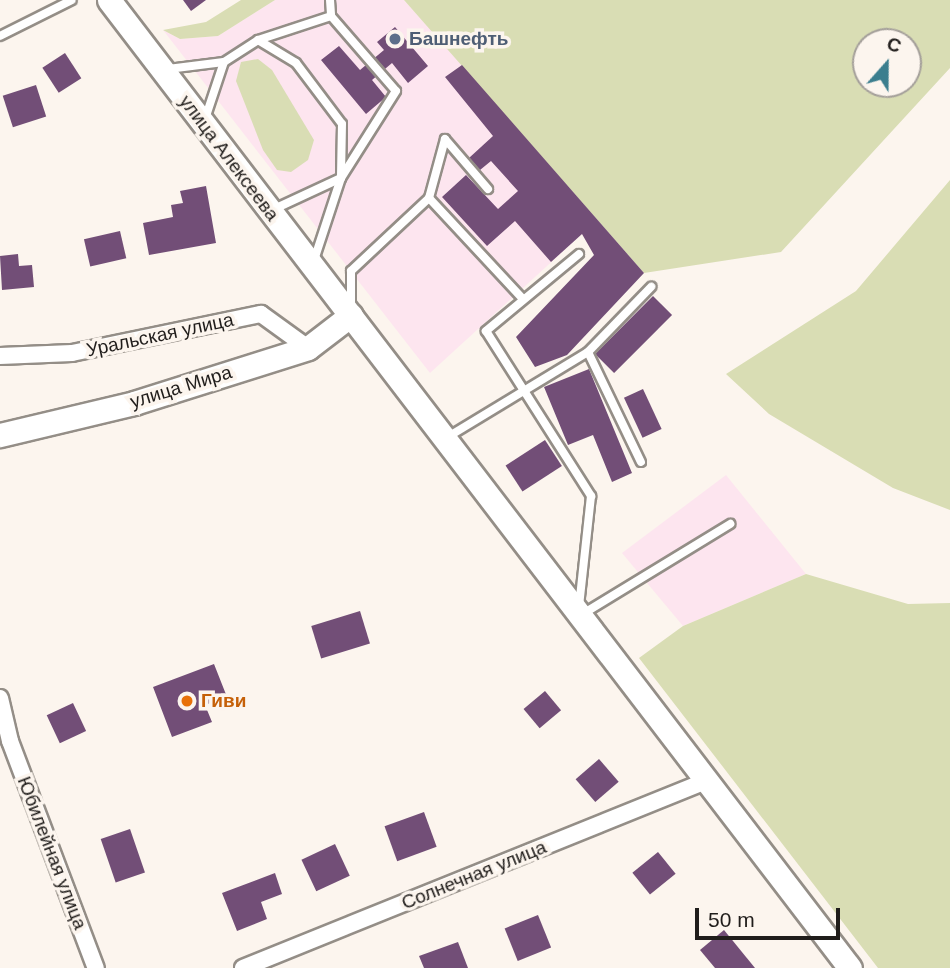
<!DOCTYPE html>
<meta charset="utf-8">
<style>
body{margin:0}
#map{position:relative;width:950px;height:968px;overflow:hidden;background:#fcf5ee;font-family:Helvetica,sans-serif}
div>[style]{position:absolute}
[style*='--x']{left:calc(var(--x)*1px);top:calc(var(--y)*1px);width:calc(var(--w)*1px);rotate:calc(var(--a)*1deg)}
.commercial>*{inset:0;background:#fde5ef}
.green>*{inset:0;background:#d9ddb4}
.building>*{inset:0;background:#724e77;transform-origin:0 0}
.roads{filter:drop-shadow(2px 0 #948e87) drop-shadow(-2px 0 #948e87) drop-shadow(0 2px #948e87) drop-shadow(0 -2px #948e87)}
.lane>*{height:8px;margin:-4px;padding:0 4px;transform-origin:4px;border-radius:4px;background:#fff}
.street>*{height:16px;margin:-8px;padding:0 8px;transform-origin:8px;border-radius:8px;background:#fff}
.secondary>*{height:23px;margin:-11.5px;padding:0 11.5px;transform-origin:11.5px;border-radius:11.5px;background:#fff}
.dots>*{width:19px;height:19px;translate:-50% -50%;box-sizing:border-box;border:4px solid #fcf5ee;border-radius:50%}
span{translate:-50% -50%;white-space:nowrap;text-align:center;line-height:1.15;-webkit-text-stroke:7px #fcf5ee;paint-order:stroke}
.service-label{font-size:19px;color:#4e5e75;font-weight:700}
.left{translate:0 -50%;text-align:left}
.street-label{font-size:19px;color:#201d1b}
.food-label{font-size:19px;color:#c56008;font-weight:700}
.north{position:absolute;left:852px;top:28px;width:70px;height:70px;box-sizing:border-box;background:#fcf5ee;border:2px solid #a49f9a;border-radius:50%;rotate:21deg;font-size:19px;font-weight:700;line-height:28px;text-align:center;color:#201d1b}
.north::after{content:'';display:block;margin:auto;width:24px;height:32px;background:#3b7e8e;clip-path:polygon(50% 0,100% 100%,50% 72%,0 100%)}
.scale{position:absolute;left:695px;top:908px;width:145px;height:32px;box-sizing:border-box;border:4px solid #201d1b;border-top:0;padding-left:9px;font-size:21px;line-height:24px;white-space:nowrap;color:#201d1b;-webkit-text-stroke:5px #fcf5ee;paint-order:stroke}
</style>
<div id="map">
<div class="commercial">
<i style="clip-path:polygon(275px 0,404px 0,462px 65px,445px 77px,582px 234px,430px 373px,163px 30px,180px 39px,218px 36px)"></i>
<i style="clip-path:polygon(726px 475px,806px 574px,683px 626px,622px 553px)"></i>
</div>
<div class="green">
<i style="clip-path:polygon(241px 0,275px 0,218px 36px,180px 39px,163px 30px,206px 22px)"></i>
<i style="clip-path:polygon(evenodd,404px 0,950px 0,950px 68px,781px 252px,644px 273px,404px 0,866px 42px,908px 42px,908px 84px,866px 84px,866px 42px)"></i>
<i style="clip-path:polygon(258px 59px,272px 70px,314px 140px,308px 160px,291px 172px,277px 170px,263px 150px,236px 81px,241px 62px)"></i>
<i style="clip-path:polygon(950px 180px,950px 510px,893px 488px,769px 414px,726px 374px,856px 291px)"></i>
<i style="clip-path:polygon(806px 574px,908px 604px,950px 603px,950px 968px,878px 968px,639px 658px,683px 626px)"></i>
</div>
<div class="building">
<i style="clip-path:polygon(183px 0,206px 0,191px 11px)"></i>
<i style="clip-path:polygon(395px 27px,428px 66px,408px 83px,392px 63px,372px 80px,386px 97px,366px 114px,321px 60px,339px 46px,360px 70px,384px 50px,377px 42px)"></i>
<i style="left:65px;top:53px;width:30px;height:27px;rotate:57deg"></i>
<i style="clip-path:polygon(462px 65px,644px 273px,567px 355px,535px 367px,516px 337px,594px 255px,582px 234px,551px 262px,515px 221px,487px 246px,442px 197px,466px 175px,498px 209px,518px 191px,491px 161px,480px 170px,469px 158px,493px 136px,445px 77px)"></i>
<i style="left:36px;top:85px;width:33px;height:35px;rotate:72deg"></i>
<i style="clip-path:polygon(206px 186px,216px 243px,149px 255px,143px 223px,173px 217px,171px 205px,183px 203px,180px 191px)"></i>
<i style="left:120px;top:231px;width:28px;height:37px;rotate:77deg"></i>
<i style="clip-path:polygon(18px 254px,19px 266px,32px 265px,34px 287px,2px 290px,0 256px)"></i>
<i style="left:653px;top:296px;width:27px;height:82px;rotate:45deg"></i>
<i style="clip-path:polygon(589px 369px,632px 473px,612px 482px,593px 435px,568px 445px,544px 387px)"></i>
<i style="left:643px;top:389px;width:44px;height:21px;rotate:65deg"></i>
<i style="left:545px;top:440px;width:31px;height:47px;rotate:57deg"></i>
<i style="left:360px;top:611px;width:34px;height:51px;rotate:73deg"></i>
<i style="clip-path:polygon(214px 664px,227px 697px,205px 705px,212px 722px,172px 737px,153px 687px)"></i>
<i style="left:545px;top:691px;width:25px;height:28px;rotate:50deg"></i>
<i style="left:73px;top:703px;width:31px;height:29px;rotate:65deg"></i>
<i style="left:599px;top:759px;width:30px;height:31px;rotate:49deg"></i>
<i style="left:424px;top:812px;width:37px;height:42px;rotate:70deg"></i>
<i style="left:130px;top:829px;width:46px;height:31px;rotate:71deg"></i>
<i style="left:335px;top:844px;width:35px;height:37px;rotate:65deg"></i>
<i style="left:658px;top:852px;width:28px;height:33px;rotate:51deg"></i>
<i style="clip-path:polygon(275px 873px,282px 894px,261px 902px,267px 919px,237px 931px,222px 893px)"></i>
<i style="left:538px;top:915px;width:35px;height:36px;rotate:68deg"></i>
<i style="clip-path:polygon(724px 930px,755px 968px,715px 968px,700px 950px)"></i>
<i style="clip-path:polygon(458px 942px,468px 968px,424px 968px,419px 956px)"></i>
</div>
<div class="roads">
<div class="lane">
<i style="--x:330;--y:0;--w:16;--a:86"></i>
<i style="--x:0;--y:36;--w:80;--a:-26.6"></i>
<i style="--x:258;--y:40;--w:44;--a:31.2"></i>
<i style="--x:296;--y:63;--w:76;--a:53"></i>
<i style="--x:342;--y:124;--w:54;--a:91.1"></i>
<i style="--x:341;--y:178;--w:76;--a:155.1"></i>
<i style="--x:168;--y:69;--w:56;--a:-7.1"></i>
<i style="--x:224;--y:62;--w:40;--a:-32.9"></i>
<i style="--x:258;--y:40;--w:77;--a:-18.2"></i>
<i style="--x:331;--y:16;--w:99;--a:49.1"></i>
<i style="--x:396;--y:91;--w:103;--a:122.3"></i>
<i style="--x:341;--y:178;--w:86;--a:108.2"></i>
<i style="--x:205;--y:119;--w:60;--a:-71.6"></i>
<i style="--x:429;--y:198;--w:138;--a:47.1"></i>
<i style="--x:579;--y:254;--w:121;--a:140.4"></i>
<i style="--x:486;--y:331;--w:196;--a:57.5"></i>
<i style="--x:591;--y:496;--w:112;--a:96.2"></i>
<i style="--x:351;--y:307;--w:36;--a:-90"></i>
<i style="--x:351;--y:271;--w:107;--a:-43.1"></i>
<i style="--x:429;--y:198;--w:61;--a:-74.8"></i>
<i style="--x:445;--y:139;--w:66;--a:49.3"></i>
<i style="--x:588;--y:352;--w:122;--a:64.3"></i>
<i style="--x:446;--y:438;--w:166;--a:-31.2"></i>
<i style="--x:588;--y:352;--w:91;--a:-45.9"></i>
<i style="--x:581;--y:615;--w:175;--a:-31.4"></i>
</div>
<div class="street">
<i style="--x:0;--y:356;--w:72;--a:-2.4"></i>
<i style="--x:72;--y:353;--w:193;--a:-11.7"></i>
<i style="--x:261;--y:314;--w:58;--a:35.9"></i>
<i style="--x:0;--y:698;--w:44;--a:76.9"></i>
<i style="--x:10;--y:741;--w:243;--a:69.3"></i>
<i style="--x:243;--y:968;--w:499;--a:-22"></i>
</div>
<div class="secondary">
<i style="--x:109;--y:0;--w:1219;--a:52.57"></i>
<i style="--x:0;--y:435;--w:138;--a:-13.4"></i>
<i style="--x:134;--y:403;--w:182;--a:-17.5"></i>
<i style="--x:308;--y:348;--w:54;--a:-37.5"></i>
</div>
</div>
<div class="dots">
<i style="left:395px;top:39px;background:#5c6f8a"></i>
<i style="left:187px;top:701px;background:#e8710a"></i>
</div>
<div class="service-label">
<span class="left" style="left:409px;top:39px">Башнефть</span>
</div>
<div class="street-label">
<span style="left:229px;top:158px;rotate:53deg">улица Алексеева</span>
<span style="left:160px;top:335px;rotate:-12deg">Уральская улица</span>
<span style="left:181px;top:387px;rotate:-17deg">улица Мира</span>
<span style="left:52px;top:853px;rotate:69deg">Юбилейная улица</span>
<span style="left:474px;top:875px;rotate:-22deg">Солнечная улица</span>
</div>
<div class="food-label">
<span class="left" style="left:201px;top:701px">Гиви</span>
</div>
<div class="north">С</div>
<div class="scale">50 m</div>
</div>
